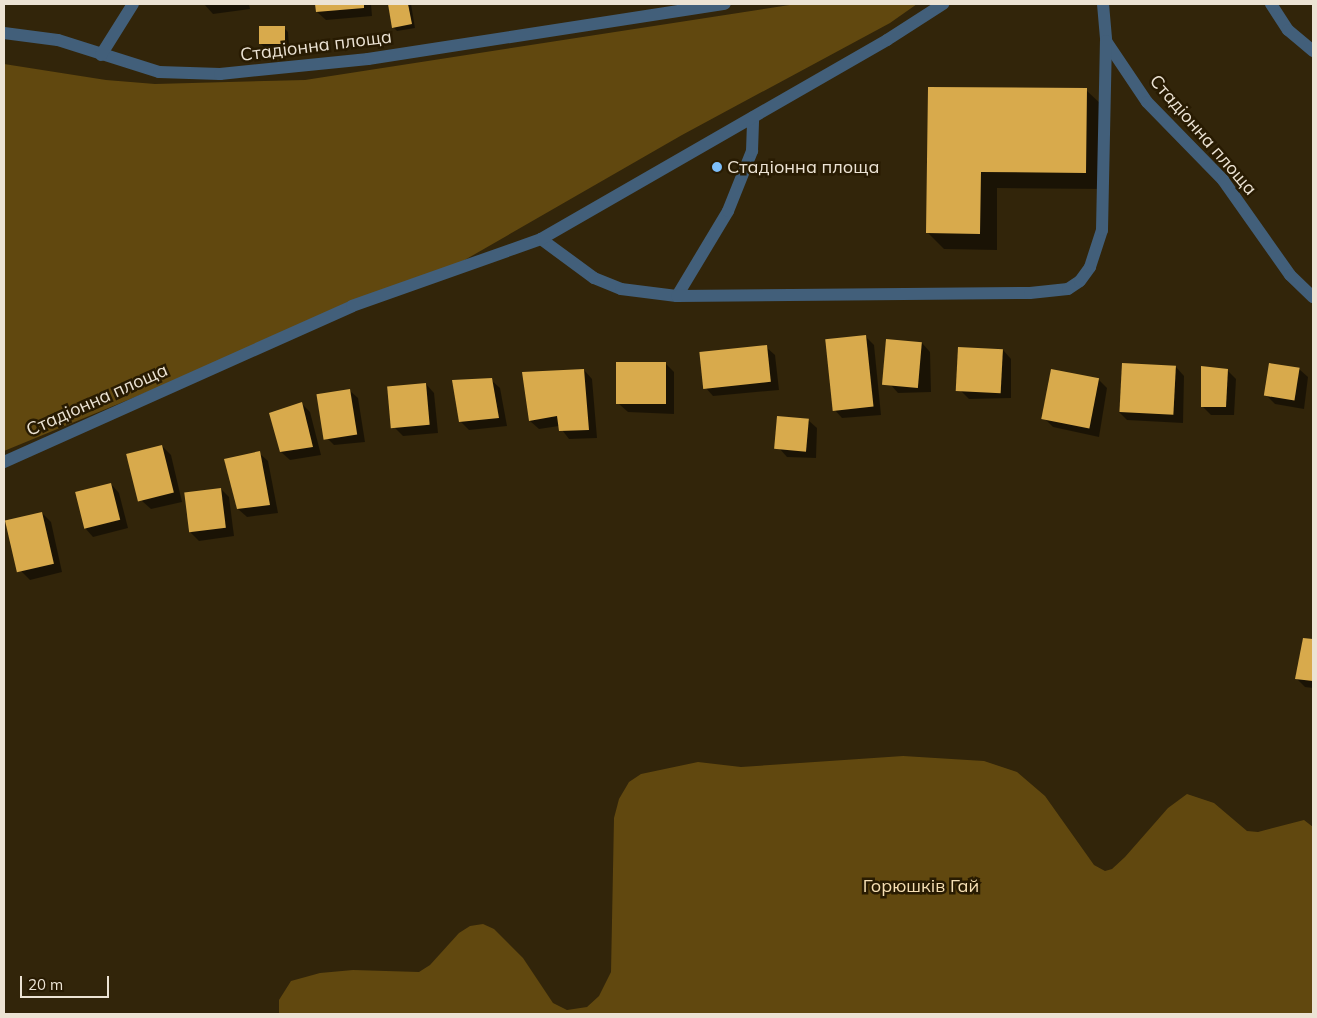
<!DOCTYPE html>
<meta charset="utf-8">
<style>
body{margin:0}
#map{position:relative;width:1317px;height:1018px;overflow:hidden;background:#32250a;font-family:Mulish,sans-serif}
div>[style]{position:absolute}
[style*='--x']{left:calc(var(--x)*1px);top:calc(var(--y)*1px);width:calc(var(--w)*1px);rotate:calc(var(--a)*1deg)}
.green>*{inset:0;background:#61480f}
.shadow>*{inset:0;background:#0007}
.building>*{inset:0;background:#d8aa4c;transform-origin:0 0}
.lane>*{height:12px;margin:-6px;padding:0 6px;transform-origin:6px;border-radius:6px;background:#425f7a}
.street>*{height:12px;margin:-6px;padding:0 6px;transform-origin:6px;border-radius:6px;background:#425f7a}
.dots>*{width:14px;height:14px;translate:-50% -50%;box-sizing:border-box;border:2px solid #281b02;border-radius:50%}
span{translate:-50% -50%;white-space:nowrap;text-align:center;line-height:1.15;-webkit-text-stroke:5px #281b02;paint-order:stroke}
.street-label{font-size:18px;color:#ece3d4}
.poi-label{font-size:18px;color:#ece3d4}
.left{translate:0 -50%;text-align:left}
.park-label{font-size:18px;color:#f6dfb4}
.frame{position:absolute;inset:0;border:5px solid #ece3d4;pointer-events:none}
.scale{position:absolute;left:20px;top:976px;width:89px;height:22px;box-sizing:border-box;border:2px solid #ece3d4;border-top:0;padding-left:6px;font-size:15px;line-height:18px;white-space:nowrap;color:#ece3d4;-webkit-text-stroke:4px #281b02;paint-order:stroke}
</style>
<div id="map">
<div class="green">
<i style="clip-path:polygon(796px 4px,917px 4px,890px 23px,682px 135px,456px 265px,4px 451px,4px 64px,106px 80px,155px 84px,305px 80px)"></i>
<i style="clip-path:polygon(903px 756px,984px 761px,1017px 772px,1045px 796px,1094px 865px,1105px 871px,1112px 869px,1125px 857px,1168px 808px,1187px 794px,1214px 803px,1247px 831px,1258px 832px,1304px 820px,1313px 827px,1313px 1014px,279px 1014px,279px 1000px,291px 981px,320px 973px,353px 970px,419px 972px,430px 965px,459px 933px,470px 926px,483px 924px,494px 929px,523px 958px,553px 1003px,567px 1010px,587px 1007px,599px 996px,611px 972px,614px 818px,619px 799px,629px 782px,641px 774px,698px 762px,741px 767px)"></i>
</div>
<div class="shadow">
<i style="clip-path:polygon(204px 4px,249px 4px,250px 9px,213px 14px)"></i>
<i style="clip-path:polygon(317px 4px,371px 4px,372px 16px,326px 20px,317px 12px)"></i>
<i style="clip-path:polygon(389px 4px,411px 4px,415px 28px,397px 31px,393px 27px)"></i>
<i style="clip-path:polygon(284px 28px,288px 32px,289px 47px,265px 48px,261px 44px)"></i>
<i style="clip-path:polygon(929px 88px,1086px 90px,1103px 106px,1102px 189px,997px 188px,997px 250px,944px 249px,928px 233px)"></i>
<i style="clip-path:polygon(866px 337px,874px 345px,881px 415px,842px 418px,834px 409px)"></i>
<i style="clip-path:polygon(922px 343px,930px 352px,931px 392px,898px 393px,890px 384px)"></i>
<i style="clip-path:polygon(766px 347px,775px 355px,779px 390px,713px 396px,705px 387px)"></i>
<i style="clip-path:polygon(1003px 350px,1011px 359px,1011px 398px,969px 399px,960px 390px)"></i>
<i style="clip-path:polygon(665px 363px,674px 372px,674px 414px,628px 412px,619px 404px)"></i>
<i style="clip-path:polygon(1176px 367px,1184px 376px,1183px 423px,1127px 420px,1119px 412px)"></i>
<i style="clip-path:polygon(1299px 369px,1308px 377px,1304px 409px,1275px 404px,1267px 396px)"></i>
<i style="clip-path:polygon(584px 370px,592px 379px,597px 438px,569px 439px,559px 426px,539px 429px,530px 421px)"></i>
<i style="clip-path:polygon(1227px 370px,1236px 379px,1234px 415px,1211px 415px,1202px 406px)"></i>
<i style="clip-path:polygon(1098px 379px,1107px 388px,1099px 437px,1053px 427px,1044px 418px)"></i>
<i style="clip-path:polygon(491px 380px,500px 388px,507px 426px,469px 430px,460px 421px)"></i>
<i style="clip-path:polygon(426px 384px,434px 393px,438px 433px,403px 436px,395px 428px)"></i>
<i style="clip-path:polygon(349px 390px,358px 398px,365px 442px,334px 445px,326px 437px)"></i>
<i style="clip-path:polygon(302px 404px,310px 412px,321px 455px,290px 460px,281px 452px)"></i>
<i style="clip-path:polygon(808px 420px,817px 428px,816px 458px,787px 457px,779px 448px)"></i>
<i style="clip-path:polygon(162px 446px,171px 455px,182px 502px,151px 509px,142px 501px)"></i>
<i style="clip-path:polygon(259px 453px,268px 461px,278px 513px,247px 517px,238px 509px)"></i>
<i style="clip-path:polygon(111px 484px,119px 493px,128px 528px,93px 537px,85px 528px)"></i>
<i style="clip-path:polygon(221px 489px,229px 497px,234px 536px,199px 541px,191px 533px)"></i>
<i style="clip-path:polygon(42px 513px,51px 522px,62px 572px,30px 580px,21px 571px)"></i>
<i style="clip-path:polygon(1304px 639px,1313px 641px,1313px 688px,1305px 687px,1296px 678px)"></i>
</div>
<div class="building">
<i style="clip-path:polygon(315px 4px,364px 4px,364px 8px,316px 12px)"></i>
<i style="clip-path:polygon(388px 4px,408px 4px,412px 24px,392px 28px)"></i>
<i style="left:285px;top:26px;width:18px;height:26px;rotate:90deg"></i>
<i style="clip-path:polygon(928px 87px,1087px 88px,1086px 173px,981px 172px,980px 234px,926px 233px)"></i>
<i style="left:866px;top:335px;width:72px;height:41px;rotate:84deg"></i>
<i style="left:886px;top:339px;width:36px;height:46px;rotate:5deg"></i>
<i style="left:767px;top:345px;width:37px;height:68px;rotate:84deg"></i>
<i style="left:958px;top:347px;width:45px;height:44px;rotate:3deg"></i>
<i style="left:616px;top:362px;width:50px;height:42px"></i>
<i style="left:1122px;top:363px;width:54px;height:49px;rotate:3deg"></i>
<i style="left:1269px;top:363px;width:31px;height:33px;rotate:9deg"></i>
<i style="clip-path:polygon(1201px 366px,1228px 369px,1226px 407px,1201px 407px)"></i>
<i style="clip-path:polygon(584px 369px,589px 430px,559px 431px,557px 416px,529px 421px,522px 372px)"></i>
<i style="left:1051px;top:369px;width:49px;height:51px;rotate:11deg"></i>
<i style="clip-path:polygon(492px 378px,499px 418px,459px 422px,452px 380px)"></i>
<i style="left:426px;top:383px;width:42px;height:39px;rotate:85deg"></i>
<i style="left:350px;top:389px;width:46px;height:34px;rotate:81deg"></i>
<i style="clip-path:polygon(302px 402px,313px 447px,280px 452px,269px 413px)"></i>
<i style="left:777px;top:416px;width:32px;height:33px;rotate:5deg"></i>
<i style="left:162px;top:445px;width:49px;height:37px;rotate:76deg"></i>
<i style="clip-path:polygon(260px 451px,270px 505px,237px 509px,224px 459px)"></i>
<i style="left:111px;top:483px;width:38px;height:37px;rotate:76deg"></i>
<i style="left:221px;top:488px;width:40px;height:37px;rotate:83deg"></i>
<i style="left:42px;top:512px;width:53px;height:38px;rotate:77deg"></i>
<i style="clip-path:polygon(1303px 638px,1313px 639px,1313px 681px,1295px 679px)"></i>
</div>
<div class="lane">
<i style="--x:677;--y:296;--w:99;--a:-59"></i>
<i style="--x:728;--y:211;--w:65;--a:-68.2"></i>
<i style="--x:752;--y:151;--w:34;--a:-88"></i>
</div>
<div class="street">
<i style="--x:1103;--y:4;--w:37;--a:85"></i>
<i style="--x:1106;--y:41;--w:73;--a:56.1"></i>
<i style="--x:1147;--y:102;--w:109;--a:45.7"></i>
<i style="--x:1223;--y:180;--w:116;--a:54.8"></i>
<i style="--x:1290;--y:275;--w:32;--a:44"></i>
<i style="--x:1271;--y:4;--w:31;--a:57"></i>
<i style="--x:1288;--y:30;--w:33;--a:40"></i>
<i style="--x:4;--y:33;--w:54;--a:7.4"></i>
<i style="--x:58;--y:40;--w:106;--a:17.6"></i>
<i style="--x:159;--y:72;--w:61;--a:1.9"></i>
<i style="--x:220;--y:74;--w:149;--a:-5.8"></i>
<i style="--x:368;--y:59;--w:361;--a:-8.8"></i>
<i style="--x:101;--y:55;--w:60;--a:-57.9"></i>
<i style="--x:541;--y:239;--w:66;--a:36.3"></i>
<i style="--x:594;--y:278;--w:29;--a:22"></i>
<i style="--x:621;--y:289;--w:56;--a:7.1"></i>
<i style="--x:677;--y:296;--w:353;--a:-0.5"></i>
<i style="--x:1030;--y:293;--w:38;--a:-6"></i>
<i style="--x:1068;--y:289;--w:14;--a:-34"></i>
<i style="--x:1080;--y:281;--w:17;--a:-54"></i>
<i style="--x:1090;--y:267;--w:39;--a:-72"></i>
<i style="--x:1102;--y:230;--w:189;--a:-88.8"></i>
<i style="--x:4;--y:462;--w:381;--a:-24.1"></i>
<i style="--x:352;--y:306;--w:201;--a:-19.5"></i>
<i style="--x:541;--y:239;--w:399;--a:-29.9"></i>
<i style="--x:887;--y:40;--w:67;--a:-32.7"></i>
</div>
<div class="dots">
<i style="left:717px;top:167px;background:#7dbef9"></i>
</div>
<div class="street-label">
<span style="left:316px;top:46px;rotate:-7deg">Стадіонна площа</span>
<span style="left:1203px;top:135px;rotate:49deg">Стадіонна площа</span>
<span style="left:97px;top:400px;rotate:-24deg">Стадіонна площа</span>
</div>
<div class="poi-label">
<span class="left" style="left:727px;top:167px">Стадіонна площа</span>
</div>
<div class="park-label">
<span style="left:921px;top:886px">Горюшків Гай</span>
</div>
<div class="frame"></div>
<div class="scale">20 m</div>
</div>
